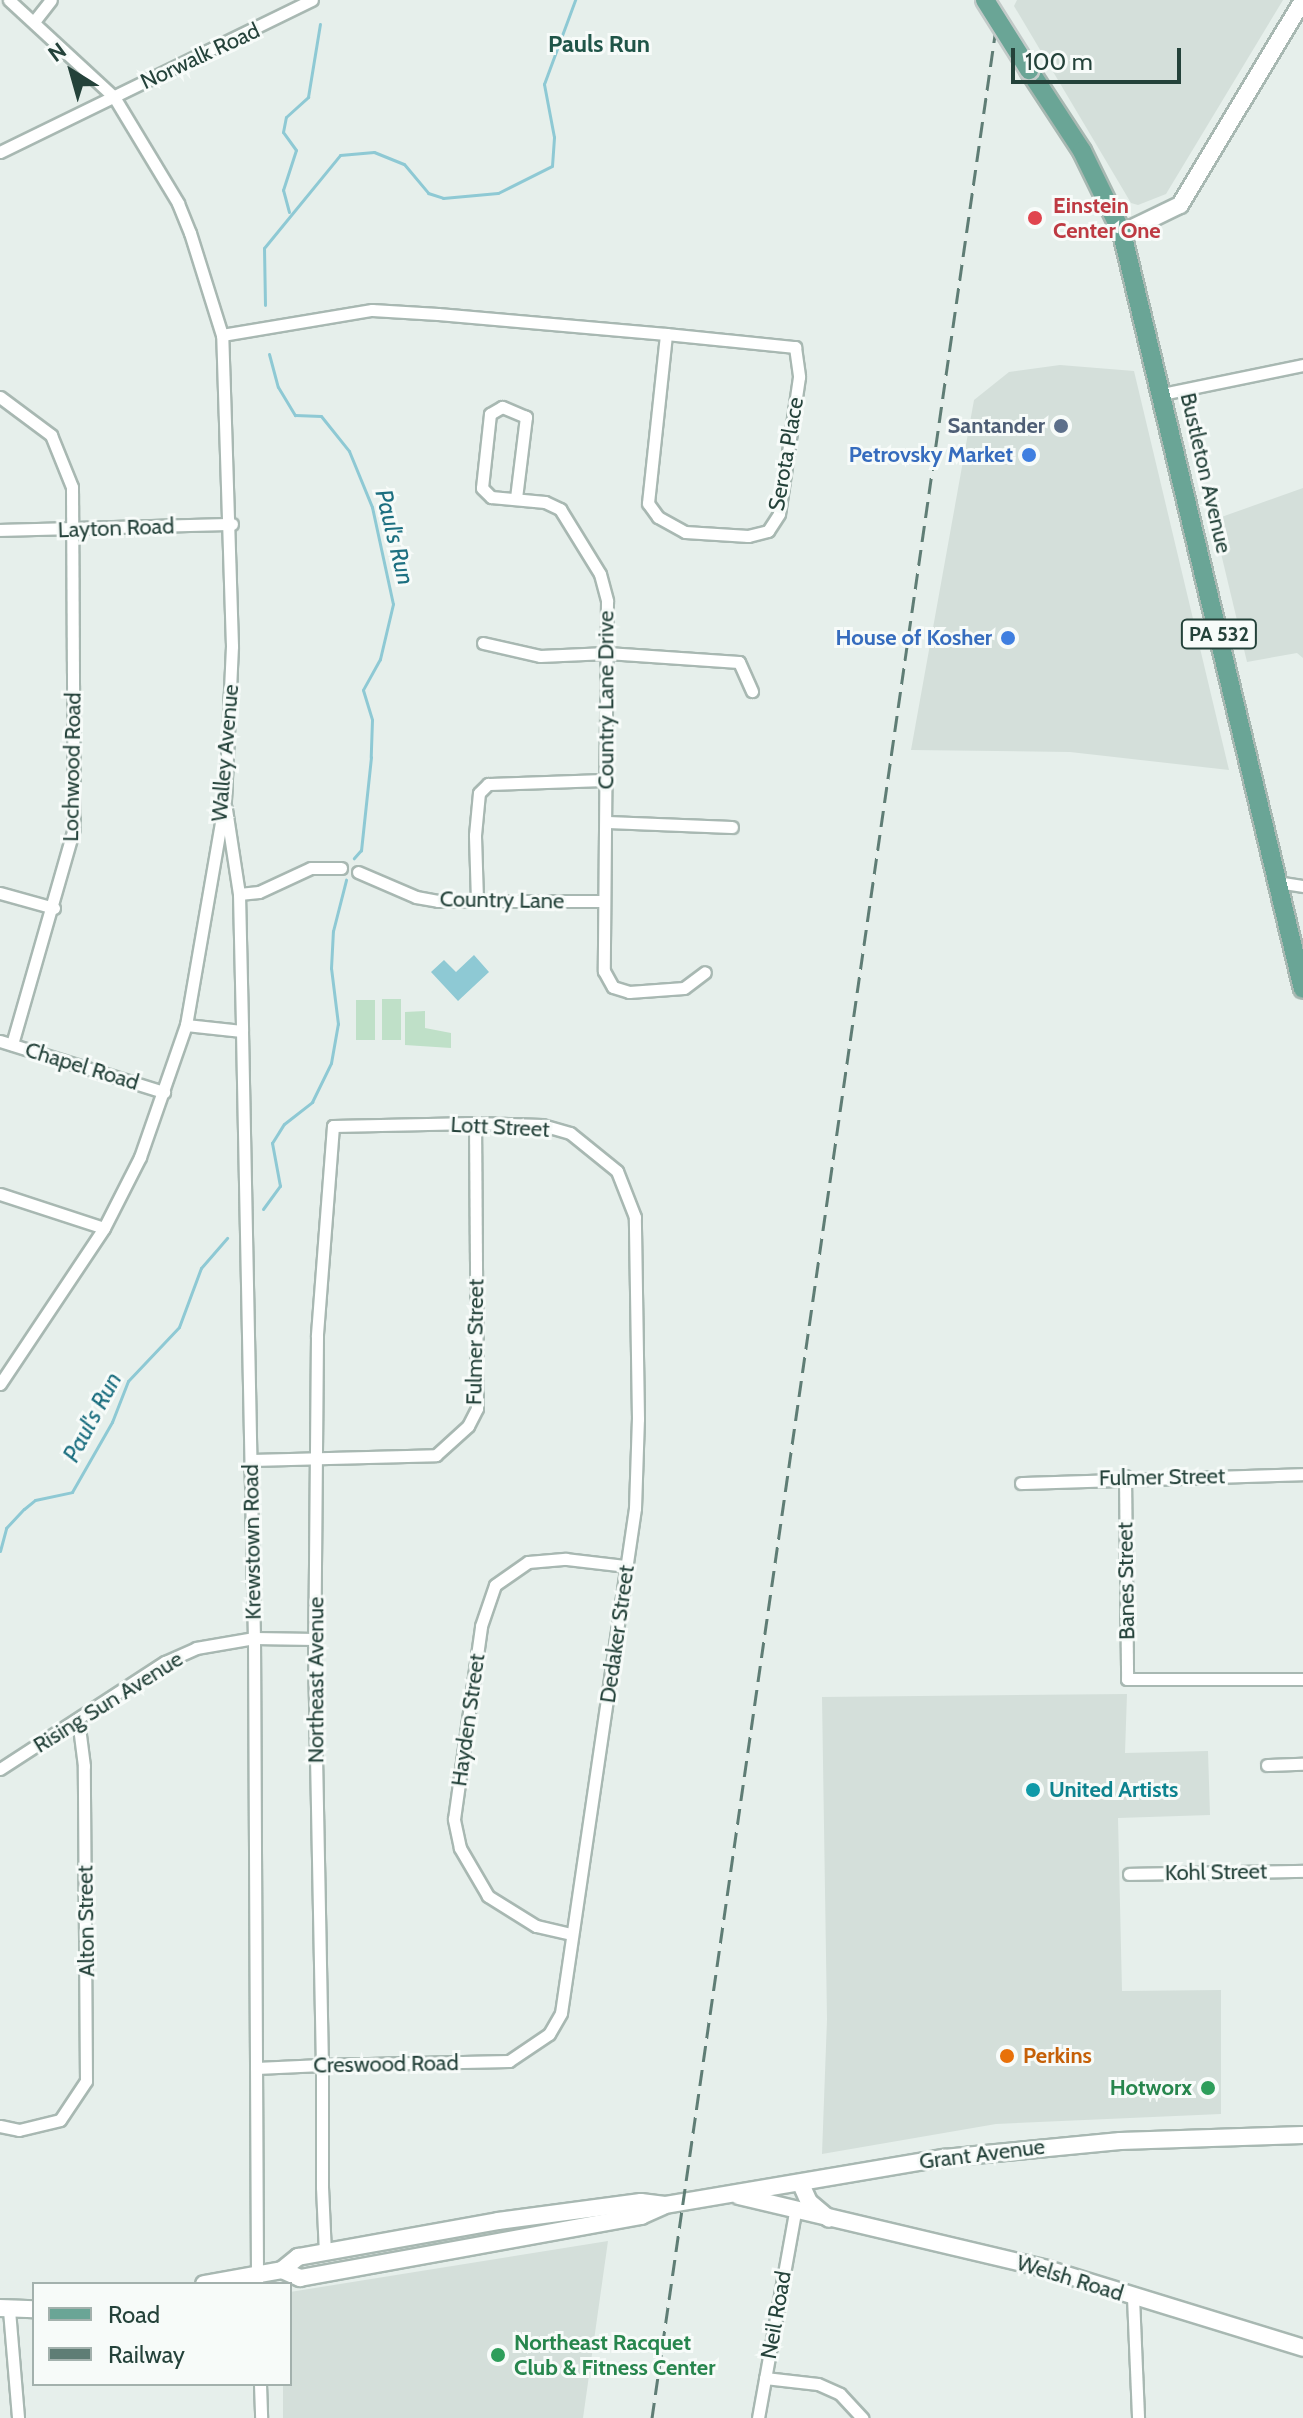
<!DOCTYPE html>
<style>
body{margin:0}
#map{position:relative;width:1303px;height:2418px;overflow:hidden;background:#e6efeb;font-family:Cabin,sans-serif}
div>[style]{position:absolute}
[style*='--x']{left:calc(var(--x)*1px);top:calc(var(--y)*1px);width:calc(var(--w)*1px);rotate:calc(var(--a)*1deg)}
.built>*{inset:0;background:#d4dfda}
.green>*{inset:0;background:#bfe0c8;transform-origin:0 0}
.water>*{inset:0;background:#8ec9d4}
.stream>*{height:3px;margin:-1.5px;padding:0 1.5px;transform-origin:1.5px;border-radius:1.5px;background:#8ec9d4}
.roads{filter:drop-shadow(2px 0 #a8b8b2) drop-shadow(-2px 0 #a8b8b2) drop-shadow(0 2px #a8b8b2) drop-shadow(0 -2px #a8b8b2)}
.minor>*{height:11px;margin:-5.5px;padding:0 5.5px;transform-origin:5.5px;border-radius:5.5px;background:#fff}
.secondary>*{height:16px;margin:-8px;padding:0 8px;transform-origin:8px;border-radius:8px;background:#fff}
.primary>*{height:18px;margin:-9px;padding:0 9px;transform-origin:9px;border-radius:9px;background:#6aa596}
.rail>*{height:3px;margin-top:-1.5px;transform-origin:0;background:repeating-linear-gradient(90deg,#5f7d75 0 16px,transparent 0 24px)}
.bridges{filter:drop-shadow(2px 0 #c2cac8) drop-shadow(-2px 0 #c2cac8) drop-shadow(0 2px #c2cac8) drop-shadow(0 -2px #c2cac8)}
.primary-bridge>*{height:18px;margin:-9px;padding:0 9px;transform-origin:9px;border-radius:9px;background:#6aa596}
.dots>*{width:22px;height:22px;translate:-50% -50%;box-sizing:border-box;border:4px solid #f7fbf9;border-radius:50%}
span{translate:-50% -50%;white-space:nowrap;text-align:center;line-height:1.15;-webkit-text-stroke:6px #f7fbf9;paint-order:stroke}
.shield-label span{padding:2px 6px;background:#f7fbf9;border:2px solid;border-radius:6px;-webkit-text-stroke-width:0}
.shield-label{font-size:20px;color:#24423a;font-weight:700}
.street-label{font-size:22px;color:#24423a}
.health-label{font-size:22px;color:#be3a42;font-weight:700}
.left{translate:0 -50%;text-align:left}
.service-label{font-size:22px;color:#4e5e75;font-weight:700}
.right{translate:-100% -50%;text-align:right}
.shop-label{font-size:22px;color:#366cbe;font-weight:700}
.culture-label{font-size:22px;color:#0d838f;font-weight:700}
.food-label{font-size:22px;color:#c56008;font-weight:700}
.leisure-label{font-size:22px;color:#27864d;font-weight:700}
.neighbourhood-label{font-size:24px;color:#1f5548;font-weight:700}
.water-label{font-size:24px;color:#1c6f80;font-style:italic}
.legend{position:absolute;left:32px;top:2282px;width:260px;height:104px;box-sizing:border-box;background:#f7fbf9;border:2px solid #a3b1ad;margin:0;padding:10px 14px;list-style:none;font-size:24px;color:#24423a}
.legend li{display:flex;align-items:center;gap:16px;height:40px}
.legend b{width:40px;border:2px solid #a3b1ad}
.north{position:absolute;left:32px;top:32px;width:80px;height:80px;-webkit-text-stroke:6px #f7fbf9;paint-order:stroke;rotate:323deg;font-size:22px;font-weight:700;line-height:32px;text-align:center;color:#24423a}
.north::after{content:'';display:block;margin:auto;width:28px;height:36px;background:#24423a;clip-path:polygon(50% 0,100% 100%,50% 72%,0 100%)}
.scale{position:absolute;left:1011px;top:48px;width:170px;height:36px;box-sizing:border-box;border:4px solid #24423a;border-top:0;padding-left:10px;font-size:24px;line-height:28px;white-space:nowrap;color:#24423a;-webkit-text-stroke:6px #f7fbf9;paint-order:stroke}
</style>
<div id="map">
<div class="built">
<i style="clip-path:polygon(1017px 0,1283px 0,1166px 194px,1138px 205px,1131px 203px,1014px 6px)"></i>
<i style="clip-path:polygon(1060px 365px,1134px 371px,1229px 770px,1070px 752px,911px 750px,974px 400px,1009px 372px)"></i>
<i style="clip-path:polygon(1303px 488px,1303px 658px,1297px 653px,1247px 662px,1213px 520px)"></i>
<i style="clip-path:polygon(1127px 1694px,1125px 1753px,1208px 1751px,1210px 1815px,1118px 1818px,1122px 1991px,1221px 1990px,1221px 2114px,996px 2124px,822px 2154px,827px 2019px,822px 1697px)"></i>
<i style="clip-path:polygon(608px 2241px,583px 2418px,283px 2418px,283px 2384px,290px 2384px,290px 2292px)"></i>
</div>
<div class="green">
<i style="left:382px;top:999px;width:19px;height:41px"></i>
<i style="left:356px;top:1000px;width:19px;height:40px"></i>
<i style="clip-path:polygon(425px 1011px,425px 1028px,451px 1033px,451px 1048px,405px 1045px,405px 1012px)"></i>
</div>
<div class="water">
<i style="clip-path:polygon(474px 955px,489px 972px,458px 1001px,431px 972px,444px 960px,456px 972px)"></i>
</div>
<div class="stream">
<i style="--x:289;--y:212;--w:23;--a:-105"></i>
<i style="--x:283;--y:190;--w:42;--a:-72"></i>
<i style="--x:296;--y:150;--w:22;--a:-126"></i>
<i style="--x:283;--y:132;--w:15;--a:-79"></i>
<i style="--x:286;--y:117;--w:30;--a:-42"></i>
<i style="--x:308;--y:97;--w:74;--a:-80.7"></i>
<i style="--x:265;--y:305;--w:57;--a:-91"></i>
<i style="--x:264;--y:248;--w:120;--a:-50.7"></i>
<i style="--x:340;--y:155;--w:34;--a:-5"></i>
<i style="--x:374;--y:152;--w:32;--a:22"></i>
<i style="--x:404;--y:164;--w:38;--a:50"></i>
<i style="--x:428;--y:193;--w:16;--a:18"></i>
<i style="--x:443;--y:198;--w:55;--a:-5.2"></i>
<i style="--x:498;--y:193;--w:60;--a:-26.6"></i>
<i style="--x:552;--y:166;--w:29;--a:-86"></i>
<i style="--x:554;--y:137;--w:54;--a:-100.7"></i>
<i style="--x:544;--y:84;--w:90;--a:-69.7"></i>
<i style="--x:269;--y:354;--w:34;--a:75"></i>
<i style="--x:278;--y:387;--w:33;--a:59"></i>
<i style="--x:295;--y:415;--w:26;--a:2"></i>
<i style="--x:321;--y:416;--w:45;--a:51.3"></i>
<i style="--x:349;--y:451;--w:61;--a:67.7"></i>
<i style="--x:372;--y:507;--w:99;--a:77.8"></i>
<i style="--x:393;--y:604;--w:57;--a:103.3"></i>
<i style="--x:380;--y:659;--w:35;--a:119"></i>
<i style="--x:363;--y:690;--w:31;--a:73"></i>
<i style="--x:372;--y:720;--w:37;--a:92"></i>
<i style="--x:371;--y:757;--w:94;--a:96.1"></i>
<i style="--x:361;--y:850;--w:11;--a:131"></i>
<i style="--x:263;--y:1209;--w:29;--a:-54"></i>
<i style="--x:280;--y:1186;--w:44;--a:-100.5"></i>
<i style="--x:272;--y:1143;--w:22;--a:-58"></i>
<i style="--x:284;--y:1124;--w:36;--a:-38"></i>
<i style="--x:312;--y:1102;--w:43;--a:-64"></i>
<i style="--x:331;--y:1063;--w:40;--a:-80"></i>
<i style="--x:338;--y:1024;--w:56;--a:-97.1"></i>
<i style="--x:331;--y:968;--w:37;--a:-87"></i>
<i style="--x:333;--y:931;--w:53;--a:-75.7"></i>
<i style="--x:0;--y:1551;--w:24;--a:-75"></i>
<i style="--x:6;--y:1528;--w:26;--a:-47"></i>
<i style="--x:24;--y:1509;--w:14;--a:-39"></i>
<i style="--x:35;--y:1500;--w:38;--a:-12"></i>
<i style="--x:72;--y:1492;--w:81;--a:-60.3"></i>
<i style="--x:112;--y:1422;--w:44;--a:-68.7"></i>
<i style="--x:128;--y:1381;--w:74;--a:-46.6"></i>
<i style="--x:179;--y:1327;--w:63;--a:-69.6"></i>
<i style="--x:201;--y:1268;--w:40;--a:-49"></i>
</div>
<div class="roads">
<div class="minor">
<i style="--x:36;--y:19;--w:24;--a:-52"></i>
<i style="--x:0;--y:152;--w:347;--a:-26"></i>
<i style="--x:222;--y:335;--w:152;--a:-9.5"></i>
<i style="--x:372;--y:310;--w:66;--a:3.5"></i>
<i style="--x:438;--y:314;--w:229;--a:5"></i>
<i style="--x:666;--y:334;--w:130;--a:5.8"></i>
<i style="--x:795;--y:347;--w:30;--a:82"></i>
<i style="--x:799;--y:377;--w:138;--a:98.3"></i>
<i style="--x:779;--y:514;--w:20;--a:123"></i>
<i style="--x:768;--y:531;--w:21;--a:166"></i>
<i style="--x:748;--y:536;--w:63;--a:-176.4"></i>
<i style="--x:685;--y:532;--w:31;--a:-151"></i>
<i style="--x:658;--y:517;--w:17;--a:-126"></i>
<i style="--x:648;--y:503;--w:170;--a:-83.9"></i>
<i style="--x:1162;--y:394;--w:144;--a:-11.6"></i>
<i style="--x:0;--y:397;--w:64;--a:36.7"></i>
<i style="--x:51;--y:435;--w:56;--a:68"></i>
<i style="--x:72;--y:487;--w:341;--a:89.7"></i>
<i style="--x:74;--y:828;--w:225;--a:106"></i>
<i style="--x:516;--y:498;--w:82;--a:-83"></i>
<i style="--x:526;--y:417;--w:26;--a:-157"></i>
<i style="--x:502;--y:407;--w:14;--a:150"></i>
<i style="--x:490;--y:414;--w:74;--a:96.2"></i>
<i style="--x:482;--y:488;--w:13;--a:45"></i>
<i style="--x:491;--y:497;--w:54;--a:5.3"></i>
<i style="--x:545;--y:502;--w:17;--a:25"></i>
<i style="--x:560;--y:509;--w:76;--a:58.4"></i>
<i style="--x:600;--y:574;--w:28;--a:75"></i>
<i style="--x:607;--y:601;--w:370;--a:90.5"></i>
<i style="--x:604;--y:971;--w:18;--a:61"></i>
<i style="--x:613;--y:987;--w:17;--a:17"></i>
<i style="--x:629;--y:992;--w:55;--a:-4.2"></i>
<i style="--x:684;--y:988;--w:26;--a:-37"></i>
<i style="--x:0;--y:530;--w:232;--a:-1.5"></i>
<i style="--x:483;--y:643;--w:58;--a:12.8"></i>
<i style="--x:540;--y:656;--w:67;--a:-2.6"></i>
<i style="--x:607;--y:653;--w:132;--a:3.9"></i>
<i style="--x:739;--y:662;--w:32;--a:66"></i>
<i style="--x:226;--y:809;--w:86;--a:81.3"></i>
<i style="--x:239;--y:894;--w:137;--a:88.7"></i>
<i style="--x:242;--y:1031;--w:607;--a:88.87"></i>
<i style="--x:254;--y:1638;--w:646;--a:89.73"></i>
<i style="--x:607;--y:822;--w:125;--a:2.3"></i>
<i style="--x:358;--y:872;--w:63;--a:23.3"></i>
<i style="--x:416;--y:897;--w:22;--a:10"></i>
<i style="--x:438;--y:901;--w:165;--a:0"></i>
<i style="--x:1277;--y:882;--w:26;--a:9"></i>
<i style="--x:0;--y:893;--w:56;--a:15.5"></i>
<i style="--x:239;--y:894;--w:20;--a:-6"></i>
<i style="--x:259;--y:892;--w:57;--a:-24.8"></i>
<i style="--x:311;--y:868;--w:30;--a:0"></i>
<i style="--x:477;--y:900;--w:65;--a:-91.8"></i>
<i style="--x:475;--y:835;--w:42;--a:-84.6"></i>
<i style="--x:479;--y:793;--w:13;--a:-45"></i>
<i style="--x:488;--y:784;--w:117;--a:-2"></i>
<i style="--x:186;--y:1025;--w:56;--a:6.1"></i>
<i style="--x:0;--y:1041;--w:172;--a:17.3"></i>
<i style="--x:0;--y:1194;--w:109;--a:18.1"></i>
<i style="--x:0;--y:1384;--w:187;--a:-56.3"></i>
<i style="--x:104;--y:1228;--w:80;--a:-63.1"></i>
<i style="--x:140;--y:1157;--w:140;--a:-70.8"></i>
<i style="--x:186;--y:1025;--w:228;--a:-80.2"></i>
<i style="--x:225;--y:800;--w:154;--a:-87.4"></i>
<i style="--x:232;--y:646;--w:311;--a:-91.8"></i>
<i style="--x:222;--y:335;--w:107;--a:-107.4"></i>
<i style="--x:190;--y:233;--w:32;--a:-112"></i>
<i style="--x:178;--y:203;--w:124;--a:-121.1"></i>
<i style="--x:114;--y:97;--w:143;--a:-137.3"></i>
<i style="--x:251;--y:1460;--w:185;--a:-1.5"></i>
<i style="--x:436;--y:1455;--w:43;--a:-42.2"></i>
<i style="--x:468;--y:1426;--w:20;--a:-63"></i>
<i style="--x:477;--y:1408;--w:285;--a:-90.4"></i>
<i style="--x:1125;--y:1476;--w:203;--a:89.4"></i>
<i style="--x:1127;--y:1679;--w:176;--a:0"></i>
<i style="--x:1021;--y:1483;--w:282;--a:-1.8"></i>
<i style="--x:1267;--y:1765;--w:36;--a:-2"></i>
<i style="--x:0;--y:1769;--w:197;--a:-33"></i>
<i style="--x:165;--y:1662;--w:34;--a:-24"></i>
<i style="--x:196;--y:1648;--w:59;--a:-9.8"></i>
<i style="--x:254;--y:1638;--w:61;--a:0.9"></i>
<i style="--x:1129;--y:1874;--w:174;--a:-1"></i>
<i style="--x:571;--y:1934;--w:36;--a:-167"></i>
<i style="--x:536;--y:1926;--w:57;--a:-148"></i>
<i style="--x:488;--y:1896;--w:56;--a:-120.3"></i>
<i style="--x:460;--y:1848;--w:30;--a:-102"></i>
<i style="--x:454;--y:1819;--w:195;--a:-82"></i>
<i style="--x:481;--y:1626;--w:43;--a:-71.1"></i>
<i style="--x:495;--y:1585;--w:40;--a:-34.9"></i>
<i style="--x:528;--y:1562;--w:38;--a:-5"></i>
<i style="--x:566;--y:1559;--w:60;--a:6.7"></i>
<i style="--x:256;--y:2068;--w:66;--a:-2.6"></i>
<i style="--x:322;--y:2065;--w:187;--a:-1.2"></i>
<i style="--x:509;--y:2061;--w:48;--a:-34"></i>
<i style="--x:549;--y:2034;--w:24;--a:-60"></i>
<i style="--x:561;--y:2013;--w:510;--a:-81.66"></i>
<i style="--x:635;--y:1508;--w:89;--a:-88.1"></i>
<i style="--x:638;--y:1419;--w:202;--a:-90.9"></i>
<i style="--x:635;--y:1217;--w:49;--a:-111.4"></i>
<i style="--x:617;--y:1171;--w:60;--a:-141"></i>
<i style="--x:570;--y:1133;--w:29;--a:-164"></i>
<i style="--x:542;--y:1125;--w:67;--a:-178.3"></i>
<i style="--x:475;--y:1123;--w:142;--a:178.8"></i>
<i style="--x:333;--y:1126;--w:211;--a:94.4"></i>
<i style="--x:317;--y:1336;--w:315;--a:90.5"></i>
<i style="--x:314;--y:1651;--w:414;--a:88.9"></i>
<i style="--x:322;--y:2065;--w:122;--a:90"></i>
<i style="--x:322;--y:2187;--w:65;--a:87.4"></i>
<i style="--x:0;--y:2126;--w:19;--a:12"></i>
<i style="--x:19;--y:2130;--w:42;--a:-13.7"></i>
<i style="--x:60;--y:2120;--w:47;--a:-56.3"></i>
<i style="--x:86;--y:2081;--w:315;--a:-90.4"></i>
<i style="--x:84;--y:1766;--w:47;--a:-97.3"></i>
<i style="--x:1133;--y:2297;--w:121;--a:87.6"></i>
<i style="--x:9;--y:2310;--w:108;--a:85.2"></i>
<i style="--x:765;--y:2378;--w:53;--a:6.5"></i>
<i style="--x:818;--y:2384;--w:24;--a:24"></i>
<i style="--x:840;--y:2394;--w:33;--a:47"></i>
<i style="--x:260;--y:2384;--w:34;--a:88"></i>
<i style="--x:758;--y:2418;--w:208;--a:-79.8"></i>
</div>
<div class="secondary">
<i style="--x:1122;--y:233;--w:64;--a:-25.8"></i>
<i style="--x:1180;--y:205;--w:239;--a:-59"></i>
<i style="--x:801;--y:2184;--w:20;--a:66"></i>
<i style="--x:809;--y:2202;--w:26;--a:40"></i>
<i style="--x:739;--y:2196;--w:317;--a:13.3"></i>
<i style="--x:1047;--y:2269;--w:268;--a:17.1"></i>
<i style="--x:282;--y:2270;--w:20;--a:24"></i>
<i style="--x:300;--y:2278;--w:347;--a:-10.3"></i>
<i style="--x:641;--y:2216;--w:24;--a:-24"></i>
<i style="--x:204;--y:2284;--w:79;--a:-10.2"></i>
<i style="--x:282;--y:2270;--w:21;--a:-39"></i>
<i style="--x:298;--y:2257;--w:203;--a:-10.2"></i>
<i style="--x:498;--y:2221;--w:144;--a:-7.6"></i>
<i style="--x:641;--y:2202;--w:24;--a:7"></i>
<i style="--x:665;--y:2205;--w:283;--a:-9.6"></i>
<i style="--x:944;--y:2158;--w:177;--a:-5.5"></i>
<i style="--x:1120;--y:2141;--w:183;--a:-1.9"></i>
<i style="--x:0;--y:2308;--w:34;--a:2"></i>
</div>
<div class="primary">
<i style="--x:1029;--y:70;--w:97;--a:56.8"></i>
<i style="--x:1082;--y:151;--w:91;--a:64"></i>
<i style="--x:1122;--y:233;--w:777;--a:76.54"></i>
</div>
</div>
<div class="rail">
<i style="--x:652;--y:2418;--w:2443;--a:-81.81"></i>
</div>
<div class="bridges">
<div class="primary-bridge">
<i style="--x:985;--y:0;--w:83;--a:57.8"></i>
</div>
</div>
<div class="dots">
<i style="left:1035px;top:218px;background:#e0444e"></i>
<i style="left:1061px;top:426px;background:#5c6f8a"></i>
<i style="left:1029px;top:455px;background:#3f7fe0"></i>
<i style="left:1008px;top:638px;background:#3f7fe0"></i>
<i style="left:1033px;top:1790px;background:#0f9aa8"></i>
<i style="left:1007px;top:2056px;background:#e8710a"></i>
<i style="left:1208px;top:2088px;background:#2e9e5b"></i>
<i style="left:498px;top:2355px;background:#2e9e5b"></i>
</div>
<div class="shield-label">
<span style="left:1219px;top:634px">PA 532</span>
</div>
<div class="street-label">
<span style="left:200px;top:56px;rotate:-25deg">Norwalk Road</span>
<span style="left:786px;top:454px;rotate:-80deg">Serota Place</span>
<span style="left:1206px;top:473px;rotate:77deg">Bustleton Avenue</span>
<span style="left:116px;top:528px;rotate:-2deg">Layton Road</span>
<span style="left:606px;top:700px;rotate:-90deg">Country Lane Drive</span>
<span style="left:225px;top:753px;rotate:-85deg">Walley Avenue</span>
<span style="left:72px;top:767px;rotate:-89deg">Lochwood Road</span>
<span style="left:502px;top:900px;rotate:1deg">Country Lane</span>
<span style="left:82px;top:1066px;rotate:17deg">Chapel Road</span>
<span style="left:500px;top:1127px;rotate:3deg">Lott Street</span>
<span style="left:475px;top:1342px;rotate:-89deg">Fulmer Street</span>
<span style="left:1162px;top:1477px;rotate:-1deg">Fulmer Street</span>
<span style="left:252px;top:1542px;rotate:-91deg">Krewstown Road</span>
<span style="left:1126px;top:1581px;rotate:-91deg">Banes Street</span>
<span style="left:617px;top:1634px;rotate:-82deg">Dedaker Street</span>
<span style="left:316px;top:1680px;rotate:-90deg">Northeast Avenue</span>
<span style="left:108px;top:1702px;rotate:-32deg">Rising Sun Avenue</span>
<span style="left:468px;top:1720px;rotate:-82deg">Hayden Street</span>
<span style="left:1216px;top:1872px;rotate:-1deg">Kohl Street</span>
<span style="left:86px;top:1921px;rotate:-91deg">Alton Street</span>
<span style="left:386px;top:2064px;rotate:-1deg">Creswood Road</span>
<span style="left:982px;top:2154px;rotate:-7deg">Grant Avenue</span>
<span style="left:1070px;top:2278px;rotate:17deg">Welsh Road</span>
<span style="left:776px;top:2315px;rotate:-80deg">Neil Road</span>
</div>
<div class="health-label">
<span class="left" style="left:1053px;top:218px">Einstein<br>Center One</span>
</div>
<div class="service-label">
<span class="right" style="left:1045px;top:426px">Santander</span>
</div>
<div class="shop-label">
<span class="right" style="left:1013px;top:455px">Petrovsky Market</span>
<span class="right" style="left:992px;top:638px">House of Kosher</span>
</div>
<div class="culture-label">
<span class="left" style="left:1049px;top:1790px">United Artists</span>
</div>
<div class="food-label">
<span class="left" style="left:1023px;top:2056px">Perkins</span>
</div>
<div class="leisure-label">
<span class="right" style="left:1192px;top:2088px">Hotworx</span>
<span class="left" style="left:514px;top:2355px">Northeast Racquet<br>Club &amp; Fitness Center</span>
</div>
<div class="neighbourhood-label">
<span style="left:599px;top:44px">Pauls Run</span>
</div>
<div class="water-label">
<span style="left:395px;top:537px;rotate:76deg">Paul's Run</span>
<span style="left:92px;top:1417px;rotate:-62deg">Paul's Run</span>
</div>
<ul class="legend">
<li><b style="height:10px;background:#6aa596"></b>Road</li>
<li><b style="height:10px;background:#5f7d75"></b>Railway</li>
</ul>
<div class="north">N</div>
<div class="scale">100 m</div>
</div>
